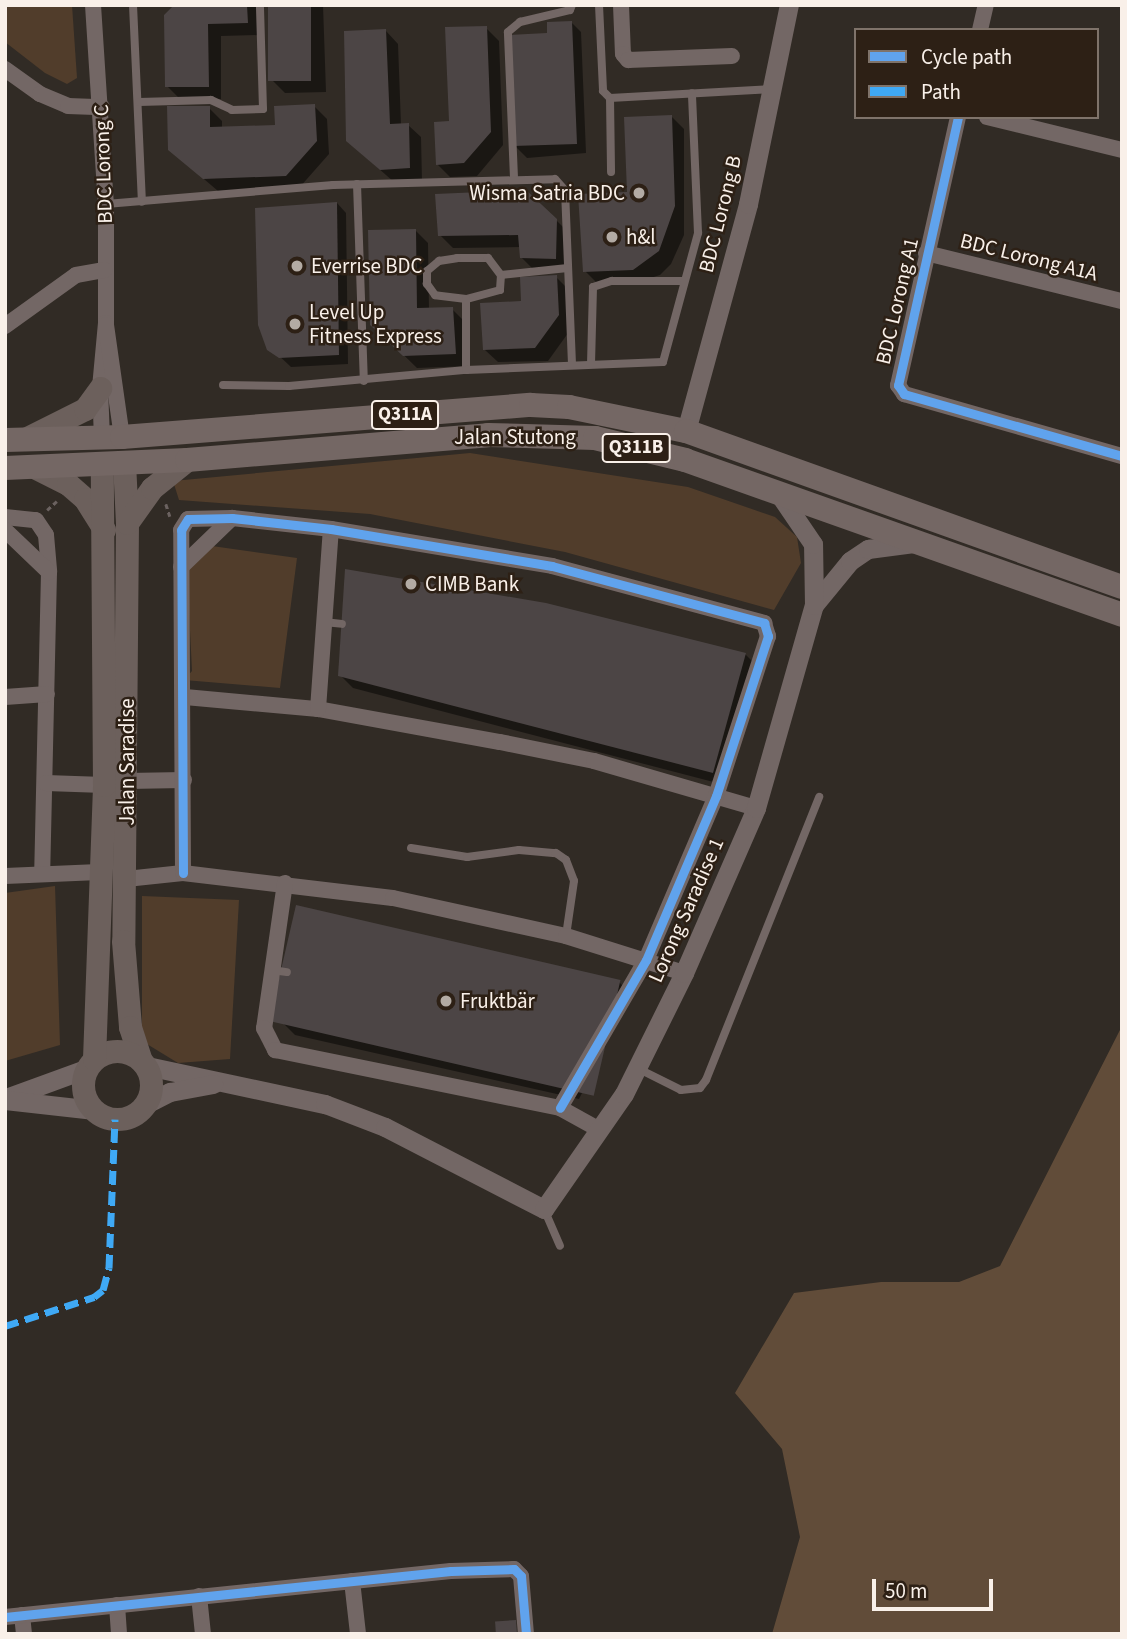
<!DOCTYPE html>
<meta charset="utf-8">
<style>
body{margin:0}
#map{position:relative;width:1127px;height:1639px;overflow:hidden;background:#312b25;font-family:"Source Sans 3",sans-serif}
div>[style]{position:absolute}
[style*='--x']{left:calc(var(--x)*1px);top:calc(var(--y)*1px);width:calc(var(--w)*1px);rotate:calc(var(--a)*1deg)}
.green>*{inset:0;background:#513d2b}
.forest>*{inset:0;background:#614c39}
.shadow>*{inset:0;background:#0007}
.building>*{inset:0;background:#4c4545;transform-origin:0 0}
.path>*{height:2.5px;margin-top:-1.25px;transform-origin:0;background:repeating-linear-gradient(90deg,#6b6260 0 5px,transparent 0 8.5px)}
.service>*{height:8px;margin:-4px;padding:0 4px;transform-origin:4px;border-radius:4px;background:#736765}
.minor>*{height:16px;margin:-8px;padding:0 8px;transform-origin:8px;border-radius:8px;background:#736765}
.tertiary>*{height:19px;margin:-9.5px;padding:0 9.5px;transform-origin:9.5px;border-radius:9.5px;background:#736765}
.secondary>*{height:23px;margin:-11.5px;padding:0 11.5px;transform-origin:11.5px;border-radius:11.5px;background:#6c605c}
.secondary>.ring{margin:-11.5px;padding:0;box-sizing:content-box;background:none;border:23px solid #6c605c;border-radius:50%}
.primary>*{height:24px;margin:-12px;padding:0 12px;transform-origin:12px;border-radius:12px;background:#746764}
.quiet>*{height:7px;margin-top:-3.5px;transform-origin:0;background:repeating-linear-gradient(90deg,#3fa9f5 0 14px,transparent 0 21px)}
.cycleway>*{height:9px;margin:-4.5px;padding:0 4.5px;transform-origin:4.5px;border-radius:4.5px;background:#60a3ed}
.dots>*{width:19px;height:19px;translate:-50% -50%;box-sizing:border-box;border:4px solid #2d2015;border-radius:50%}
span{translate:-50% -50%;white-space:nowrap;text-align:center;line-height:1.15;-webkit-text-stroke:5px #2d2015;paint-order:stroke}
.shield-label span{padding:2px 5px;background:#2d2015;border:2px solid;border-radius:5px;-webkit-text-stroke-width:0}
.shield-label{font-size:19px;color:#f9f0e9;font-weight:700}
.street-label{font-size:21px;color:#f9f0e9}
.poi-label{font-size:21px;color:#f9f0e9}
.right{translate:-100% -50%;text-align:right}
.left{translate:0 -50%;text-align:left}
.frame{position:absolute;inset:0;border:7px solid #f9f0e9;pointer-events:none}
.legend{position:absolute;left:854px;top:28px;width:245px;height:91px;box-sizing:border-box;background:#2d2015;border:2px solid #7f736a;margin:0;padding:9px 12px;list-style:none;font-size:21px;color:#f9f0e9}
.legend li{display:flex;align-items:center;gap:14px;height:35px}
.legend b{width:35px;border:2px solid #7f736a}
.scale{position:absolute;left:872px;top:1579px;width:121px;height:32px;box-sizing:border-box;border:4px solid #f9f0e9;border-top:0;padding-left:9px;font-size:21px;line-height:24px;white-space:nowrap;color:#f9f0e9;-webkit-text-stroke:5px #2d2015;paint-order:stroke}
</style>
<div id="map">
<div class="green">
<i style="clip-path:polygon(5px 5px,72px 5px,77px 78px,67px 84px,45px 73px,5px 42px)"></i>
<i style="clip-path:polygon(470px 453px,688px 487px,775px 517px,797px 537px,801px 563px,774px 610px,565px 552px,370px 514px,179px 500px,173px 481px)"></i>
<i style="clip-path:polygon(212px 546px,297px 558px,280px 688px,184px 680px,192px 671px,187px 569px)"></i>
<i style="clip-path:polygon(55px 886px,60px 1045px,5px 1061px,5px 893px)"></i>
<i style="clip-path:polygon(142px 896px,239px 900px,230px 1059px,178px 1063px,142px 1041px)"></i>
</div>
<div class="forest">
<i style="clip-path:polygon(1122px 1026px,1122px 1634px,772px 1634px,800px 1537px,782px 1449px,735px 1393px,794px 1293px,881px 1282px,959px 1282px,1000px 1266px)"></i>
</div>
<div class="shadow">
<i style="clip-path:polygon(176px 5px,259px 5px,260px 35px,221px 36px,221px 99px,180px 99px,167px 86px)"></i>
<i style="clip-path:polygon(270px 5px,323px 5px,326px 92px,285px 93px,273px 81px)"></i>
<i style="clip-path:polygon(571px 22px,581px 32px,586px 153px,527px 158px,515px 146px,549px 35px)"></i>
<i style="clip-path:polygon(486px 28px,499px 41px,503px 145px,477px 176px,450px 177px,438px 165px)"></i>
<i style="clip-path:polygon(386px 31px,398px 44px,401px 125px,408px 125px,421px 137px,422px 181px,394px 182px,362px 154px)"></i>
<i style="clip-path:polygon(314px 106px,327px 119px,329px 154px,299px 188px,218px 191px,170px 150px,209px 108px,222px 121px,222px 128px,277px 127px)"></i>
<i style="clip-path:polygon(671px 116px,684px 129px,684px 235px,671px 264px,660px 275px,631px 284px,598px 284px,585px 271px)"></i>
<i style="clip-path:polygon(337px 203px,346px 213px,348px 364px,291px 367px,275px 352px)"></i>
<i style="clip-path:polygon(556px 220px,569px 233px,569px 271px,534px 270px,521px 257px,520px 247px,453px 248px,440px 235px)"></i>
<i style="clip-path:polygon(415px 230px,428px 243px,429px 310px,452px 309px,465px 322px,468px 366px,417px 368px,372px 324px)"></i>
<i style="clip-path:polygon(556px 277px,569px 290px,571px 329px,548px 361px,498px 362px,485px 350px,523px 302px)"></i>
<i style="clip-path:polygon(745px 654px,758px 667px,725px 785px,353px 688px,340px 675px)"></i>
<i style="clip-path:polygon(619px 982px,631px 994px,579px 1099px,295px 1035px,282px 1022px)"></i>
</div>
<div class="building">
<i style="clip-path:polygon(174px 5px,247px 5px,248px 23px,208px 24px,209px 87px,165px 87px,164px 15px)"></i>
<i style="left:268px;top:5px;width:43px;height:76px"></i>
<i style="clip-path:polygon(572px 21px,577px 144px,513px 146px,509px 35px,547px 33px,547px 22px)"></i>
<i style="clip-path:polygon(487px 26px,491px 132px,464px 163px,436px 165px,434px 122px,449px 121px,445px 27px)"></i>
<i style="clip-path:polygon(386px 29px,390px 124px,409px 123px,410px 168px,380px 170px,346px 141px,344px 31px)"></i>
<i style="clip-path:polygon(315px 104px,317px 141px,286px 176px,203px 179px,168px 150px,167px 106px,210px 106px,210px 127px,275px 125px,274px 106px)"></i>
<i style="clip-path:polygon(672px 115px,675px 206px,659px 251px,633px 270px,583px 272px,578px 194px,627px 192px,624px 117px)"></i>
<i style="clip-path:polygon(526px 190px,557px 219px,556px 259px,520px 258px,518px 235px,438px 236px,435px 194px)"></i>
<i style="clip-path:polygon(337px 202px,339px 355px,279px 358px,267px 350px,258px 325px,255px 208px)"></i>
<i style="clip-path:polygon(416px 229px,417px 308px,453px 307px,456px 354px,403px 356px,370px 325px,368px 230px)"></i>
<i style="clip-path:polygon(557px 275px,559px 315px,535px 348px,483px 350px,480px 303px,521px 301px,520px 277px)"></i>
<i style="clip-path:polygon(345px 569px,546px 603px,746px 653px,713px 773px,338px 676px)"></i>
<i style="left:296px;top:905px;width:333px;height:119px;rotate:13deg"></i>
<i style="left:516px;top:1620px;width:14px;height:21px;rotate:86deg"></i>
</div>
<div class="path">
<i style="--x:166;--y:504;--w:13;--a:72"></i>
<i style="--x:47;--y:510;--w:13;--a:-42"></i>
</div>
<div class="service">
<i style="--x:133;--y:5;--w:197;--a:87.4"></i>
<i style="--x:599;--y:5;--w:86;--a:87.3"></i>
<i style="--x:603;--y:91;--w:10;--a:45"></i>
<i style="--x:610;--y:98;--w:160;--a:-3.2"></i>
<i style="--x:610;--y:98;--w:74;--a:89.2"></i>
<i style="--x:139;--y:102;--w:72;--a:-1.6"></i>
<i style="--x:211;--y:100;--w:23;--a:25"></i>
<i style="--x:232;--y:110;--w:31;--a:-2"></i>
<i style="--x:263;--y:109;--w:104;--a:-91.7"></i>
<i style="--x:514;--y:178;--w:146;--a:-92.4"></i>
<i style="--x:508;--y:32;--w:16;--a:-40"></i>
<i style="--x:520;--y:22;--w:51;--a:-13.5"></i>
<i style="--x:570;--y:10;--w:5;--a:-68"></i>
<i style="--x:357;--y:184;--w:197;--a:88"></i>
<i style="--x:106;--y:204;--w:228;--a:-4.8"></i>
<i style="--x:333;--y:185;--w:222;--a:-1.5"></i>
<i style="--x:555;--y:179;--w:15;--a:48"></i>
<i style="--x:565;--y:190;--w:174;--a:87.7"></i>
<i style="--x:457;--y:258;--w:31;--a:0"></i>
<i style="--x:488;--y:258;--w:21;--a:53"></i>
<i style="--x:501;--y:275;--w:15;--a:94"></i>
<i style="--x:500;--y:290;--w:35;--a:165"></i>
<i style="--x:466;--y:299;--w:31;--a:-173"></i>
<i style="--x:435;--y:295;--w:14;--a:-126"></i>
<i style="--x:427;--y:284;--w:13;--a:-90"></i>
<i style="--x:427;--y:271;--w:16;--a:-40"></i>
<i style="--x:439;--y:261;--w:18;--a:-9"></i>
<i style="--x:501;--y:275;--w:67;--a:-6"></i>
<i style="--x:466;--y:299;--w:71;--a:90"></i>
<i style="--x:591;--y:364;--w:77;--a:-88.5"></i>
<i style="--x:593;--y:287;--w:20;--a:-18"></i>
<i style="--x:612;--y:281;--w:71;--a:0"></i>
<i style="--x:223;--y:385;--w:66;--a:0.9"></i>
<i style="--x:289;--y:386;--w:178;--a:-5.2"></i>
<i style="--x:466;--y:370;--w:197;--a:-2.3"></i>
<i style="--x:663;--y:362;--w:134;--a:-74.8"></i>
<i style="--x:698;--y:233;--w:140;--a:-92.5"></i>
<i style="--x:324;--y:622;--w:18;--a:6"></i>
<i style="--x:411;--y:848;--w:57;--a:9.1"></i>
<i style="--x:467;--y:857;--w:52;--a:-7.7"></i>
<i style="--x:519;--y:850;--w:37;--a:5"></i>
<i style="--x:556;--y:853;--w:12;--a:35"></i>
<i style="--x:566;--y:860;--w:22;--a:69"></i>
<i style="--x:574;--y:881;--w:56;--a:98.3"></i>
<i style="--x:272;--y:970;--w:15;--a:8"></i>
<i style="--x:637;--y:1068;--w:49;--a:26.6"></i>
<i style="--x:681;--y:1090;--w:19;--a:-6"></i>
<i style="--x:700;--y:1088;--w:10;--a:-53"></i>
<i style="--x:706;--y:1080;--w:305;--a:-68.2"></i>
<i style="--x:544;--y:1209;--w:40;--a:66.6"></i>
</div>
<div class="minor">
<i style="--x:93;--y:5;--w:199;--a:86.3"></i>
<i style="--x:106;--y:204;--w:119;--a:90"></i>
<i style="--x:106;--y:323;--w:65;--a:95.3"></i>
<i style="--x:100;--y:388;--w:50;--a:87.7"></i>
<i style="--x:621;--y:5;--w:49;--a:87.7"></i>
<i style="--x:623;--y:54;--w:8;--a:50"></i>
<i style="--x:628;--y:60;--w:104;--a:-2.2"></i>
<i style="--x:980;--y:30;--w:26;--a:-77"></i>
<i style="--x:5;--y:69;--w:43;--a:35.5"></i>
<i style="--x:40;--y:94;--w:30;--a:23"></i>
<i style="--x:68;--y:106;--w:34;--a:2"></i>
<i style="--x:958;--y:117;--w:275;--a:102.6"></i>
<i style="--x:898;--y:385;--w:11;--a:56"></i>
<i style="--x:904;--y:394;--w:227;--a:15.9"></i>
<i style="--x:987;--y:117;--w:139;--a:13.7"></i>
<i style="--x:926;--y:253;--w:202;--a:13.8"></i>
<i style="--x:106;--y:325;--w:113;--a:81.9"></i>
<i style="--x:5;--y:326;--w:87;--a:-35.7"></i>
<i style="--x:76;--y:275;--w:29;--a:-10"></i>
<i style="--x:5;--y:517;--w:31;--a:6"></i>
<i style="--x:36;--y:520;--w:18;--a:56"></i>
<i style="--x:46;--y:535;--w:37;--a:85"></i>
<i style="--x:49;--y:572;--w:301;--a:91.3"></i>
<i style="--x:5;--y:530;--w:61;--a:43.7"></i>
<i style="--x:181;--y:567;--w:71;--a:-43.9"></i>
<i style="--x:5;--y:697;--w:42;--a:-4.1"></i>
<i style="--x:185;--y:697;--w:134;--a:5.2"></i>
<i style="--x:318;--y:709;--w:185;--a:10.3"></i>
<i style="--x:500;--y:742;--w:96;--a:11.4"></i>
<i style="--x:594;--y:761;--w:169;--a:16.2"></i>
<i style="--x:318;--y:709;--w:180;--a:-85.9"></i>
<i style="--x:127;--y:781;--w:57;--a:-1"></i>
<i style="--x:46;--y:783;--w:58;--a:2"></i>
<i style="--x:183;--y:873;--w:343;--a:-90.3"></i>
<i style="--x:181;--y:530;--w:13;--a:-58"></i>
<i style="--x:188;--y:519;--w:44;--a:-1.3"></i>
<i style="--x:232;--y:518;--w:100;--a:6.3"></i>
<i style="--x:331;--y:529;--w:224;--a:9.5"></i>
<i style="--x:552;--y:566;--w:220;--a:15"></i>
<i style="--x:764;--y:623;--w:14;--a:73"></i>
<i style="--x:768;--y:636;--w:168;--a:108"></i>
<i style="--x:716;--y:796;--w:178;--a:113.1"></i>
<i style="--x:646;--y:960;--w:171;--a:120.2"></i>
<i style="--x:5;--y:876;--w:94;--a:-2.4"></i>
<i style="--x:126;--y:879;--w:57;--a:-6"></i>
<i style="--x:183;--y:873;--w:211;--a:6.8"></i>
<i style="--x:393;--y:898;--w:177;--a:12.4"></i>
<i style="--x:566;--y:936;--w:124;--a:17.4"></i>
<i style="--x:285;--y:883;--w:147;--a:98.2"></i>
<i style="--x:264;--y:1028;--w:25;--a:63"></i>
<i style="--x:275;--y:1050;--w:291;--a:11.5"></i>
<i style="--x:560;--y:1108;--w:46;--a:28.8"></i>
<i style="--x:352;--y:1581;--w:53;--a:83.5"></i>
<i style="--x:199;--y:1596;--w:38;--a:84"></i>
<i style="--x:117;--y:1605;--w:29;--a:86"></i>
<i style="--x:22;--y:1615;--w:19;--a:84"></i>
<i style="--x:5;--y:1617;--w:448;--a:-5.9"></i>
<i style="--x:451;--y:1571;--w:63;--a:-1.8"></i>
<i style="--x:514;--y:1569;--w:10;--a:45"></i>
<i style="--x:521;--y:1576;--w:58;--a:85.1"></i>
</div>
<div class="tertiary">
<i style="--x:686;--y:431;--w:235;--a:-74.7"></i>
<i style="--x:748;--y:204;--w:203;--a:-78.4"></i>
<i style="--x:814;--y:605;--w:57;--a:-50.7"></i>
<i style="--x:850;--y:561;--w:22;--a:-34"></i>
<i style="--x:868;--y:549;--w:46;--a:-7.4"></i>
<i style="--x:147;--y:1066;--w:182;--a:12.1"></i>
<i style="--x:325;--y:1104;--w:64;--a:21"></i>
<i style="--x:385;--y:1127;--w:179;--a:27.3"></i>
<i style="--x:544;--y:1209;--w:140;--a:-55.2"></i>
<i style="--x:624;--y:1094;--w:135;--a:-63.6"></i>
<i style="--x:684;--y:973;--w:180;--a:-66.4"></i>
<i style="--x:756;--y:808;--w:211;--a:-74.1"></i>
<i style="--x:814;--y:605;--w:61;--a:-90.9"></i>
<i style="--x:813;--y:544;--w:64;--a:-124.2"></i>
<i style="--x:6;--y:1098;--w:87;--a:-20.1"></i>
<i style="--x:5;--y:1100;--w:90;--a:6.4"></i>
<i style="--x:146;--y:1104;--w:27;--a:-27"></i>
<i style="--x:170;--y:1092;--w:44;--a:-10.5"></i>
</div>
<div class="secondary">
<i style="--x:25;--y:439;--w:67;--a:-26.6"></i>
<i style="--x:85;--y:409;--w:26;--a:-54"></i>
<i style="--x:124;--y:462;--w:61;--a:87.2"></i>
<i style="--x:127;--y:523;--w:418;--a:90.5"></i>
<i style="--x:123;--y:941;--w:86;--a:85.3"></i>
<i style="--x:130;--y:1027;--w:35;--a:72"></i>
<i style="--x:32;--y:466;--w:40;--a:26.6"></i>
<i style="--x:68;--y:484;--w:23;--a:41"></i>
<i style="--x:85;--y:499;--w:36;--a:58"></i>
<i style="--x:127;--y:523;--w:43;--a:-54.5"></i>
<i style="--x:152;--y:488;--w:45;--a:-38.7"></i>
<i class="ring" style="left:83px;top:1051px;width:45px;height:45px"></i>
<i style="--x:94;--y:1059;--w:274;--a:-87.9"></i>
<i style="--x:104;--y:785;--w:322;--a:-90.4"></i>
</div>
<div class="primary">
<i style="--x:5;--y:440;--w:117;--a:-1.5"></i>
<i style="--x:122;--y:437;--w:410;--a:-4.5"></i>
<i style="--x:531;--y:405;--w:38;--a:3"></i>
<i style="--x:569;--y:407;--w:119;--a:11.6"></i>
<i style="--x:686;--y:431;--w:463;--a:19.7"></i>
<i style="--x:5;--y:468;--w:182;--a:-2.5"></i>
<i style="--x:187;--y:460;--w:302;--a:-4.7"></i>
<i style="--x:488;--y:435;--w:107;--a:1.6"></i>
<i style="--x:595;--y:438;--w:93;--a:13.7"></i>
<i style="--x:685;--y:460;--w:464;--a:19.5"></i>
</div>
<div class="quiet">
<i style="--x:5;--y:1326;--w:94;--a:-18"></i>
<i style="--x:94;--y:1297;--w:11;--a:-38"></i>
<i style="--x:103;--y:1290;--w:23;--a:-75"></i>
<i style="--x:109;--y:1268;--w:149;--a:-87.7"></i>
</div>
<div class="cycleway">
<i style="--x:958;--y:117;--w:275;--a:102.6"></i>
<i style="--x:898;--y:385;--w:11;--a:56"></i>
<i style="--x:904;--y:394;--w:227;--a:15.9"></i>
<i style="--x:183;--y:873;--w:343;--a:-90.3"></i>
<i style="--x:181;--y:530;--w:13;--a:-58"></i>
<i style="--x:188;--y:519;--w:44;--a:-1.3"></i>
<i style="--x:232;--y:518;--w:100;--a:6.3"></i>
<i style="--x:331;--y:529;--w:224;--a:9.5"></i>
<i style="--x:552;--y:566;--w:220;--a:15"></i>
<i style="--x:764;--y:623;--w:14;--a:73"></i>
<i style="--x:768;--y:636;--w:168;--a:108"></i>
<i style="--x:716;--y:796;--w:178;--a:113.1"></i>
<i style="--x:646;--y:960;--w:171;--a:120.2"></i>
<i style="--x:5;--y:1617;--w:448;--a:-5.9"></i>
<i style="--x:451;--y:1571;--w:63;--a:-1.8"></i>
<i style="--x:514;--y:1569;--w:10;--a:45"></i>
<i style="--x:521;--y:1576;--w:58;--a:85.1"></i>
</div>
<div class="dots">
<i style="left:639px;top:193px;background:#b3aba4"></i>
<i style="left:612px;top:237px;background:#b3aba4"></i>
<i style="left:297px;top:266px;background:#b3aba4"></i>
<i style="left:295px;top:324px;background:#b3aba4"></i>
<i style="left:411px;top:584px;background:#b3aba4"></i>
<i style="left:446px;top:1001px;background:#b3aba4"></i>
</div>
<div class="shield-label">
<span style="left:405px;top:415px">Q311A</span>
<span style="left:636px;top:448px">Q311B</span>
</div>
<div class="street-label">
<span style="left:103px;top:164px;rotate:-92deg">BDC Lorong C</span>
<span style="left:720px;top:214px;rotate:-76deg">BDC Lorong B</span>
<span style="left:1029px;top:257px;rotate:14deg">BDC Lorong A1A</span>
<span style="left:897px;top:301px;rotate:-77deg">BDC Lorong A1</span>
<span style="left:515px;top:437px">Jalan Stutong</span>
<span style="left:127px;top:762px;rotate:-90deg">Jalan Saradise</span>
<span style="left:686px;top:910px;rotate:-66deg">Lorong Saradise 1</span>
</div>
<div class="poi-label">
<span class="right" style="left:625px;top:193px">Wisma Satria BDC</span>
<span class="left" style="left:626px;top:237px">h&amp;l</span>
<span class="left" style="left:311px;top:266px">Everrise BDC</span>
<span class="left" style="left:309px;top:324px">Level Up<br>Fitness Express</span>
<span class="left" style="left:425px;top:584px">CIMB Bank</span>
<span class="left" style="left:460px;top:1001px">Fruktbär</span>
</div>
<div class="frame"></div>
<ul class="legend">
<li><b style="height:9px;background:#60a3ed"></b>Cycle path</li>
<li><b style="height:9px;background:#3fa9f5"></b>Path</li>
</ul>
<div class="scale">50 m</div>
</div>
